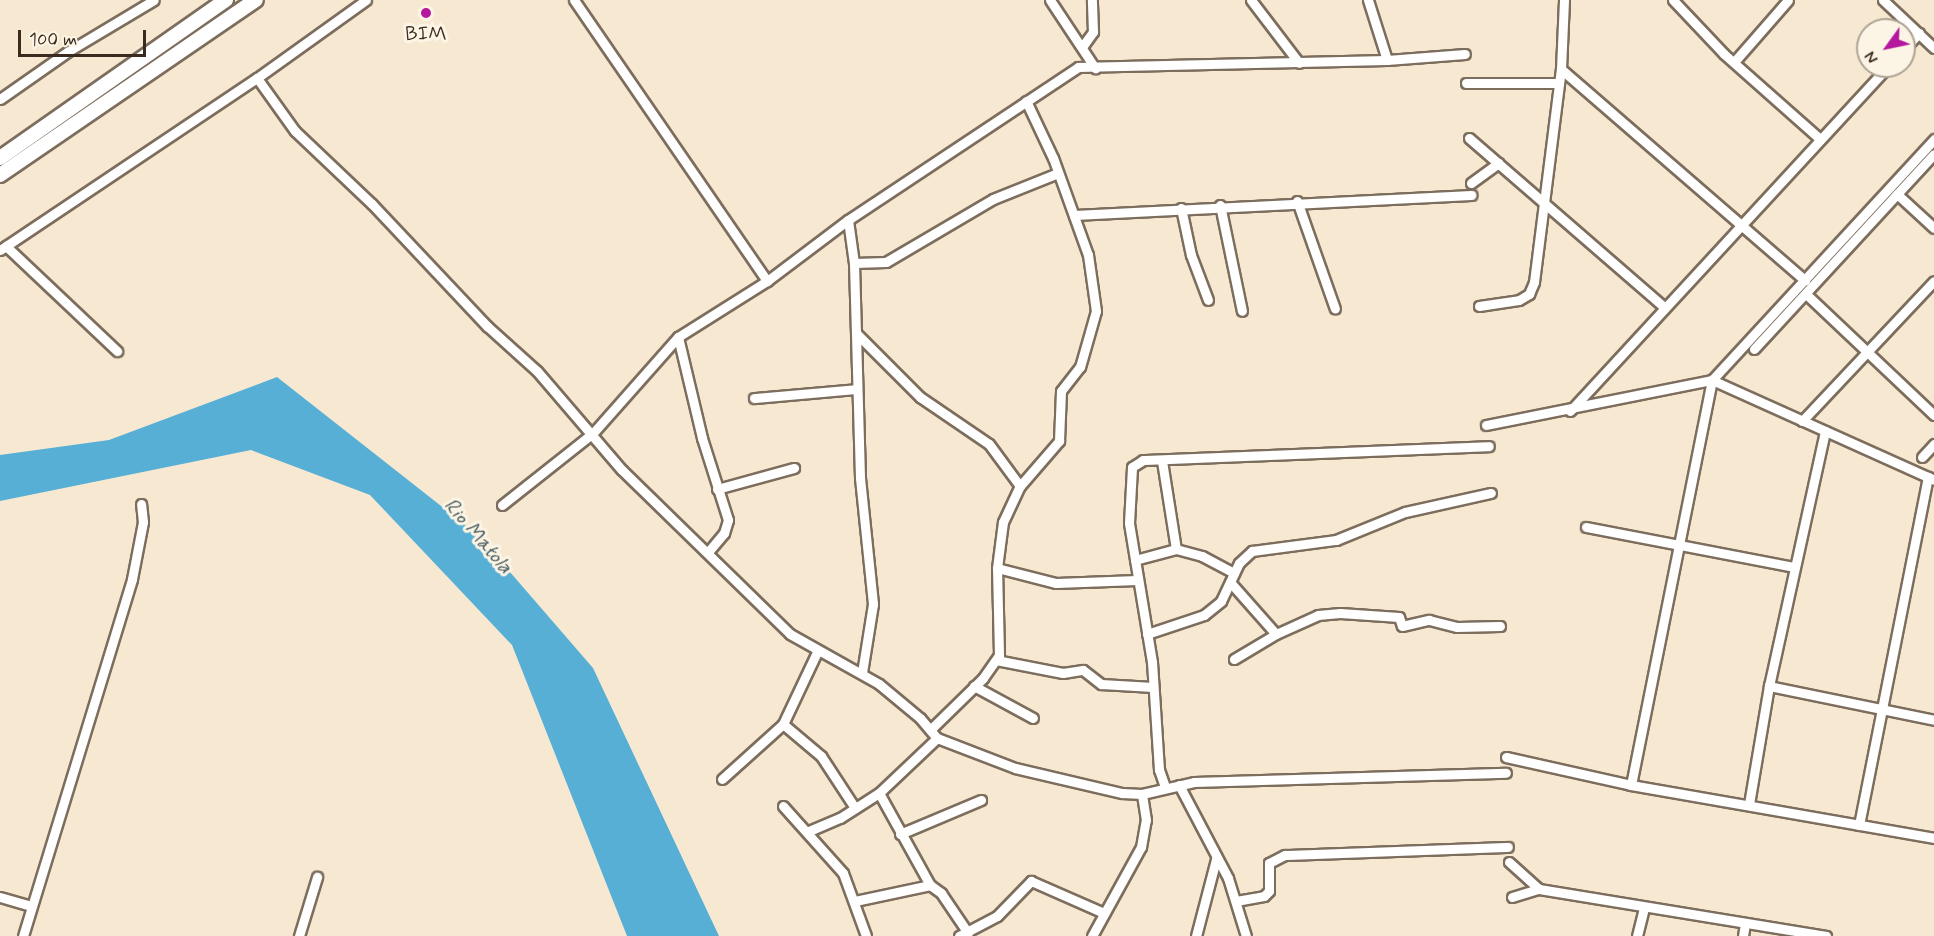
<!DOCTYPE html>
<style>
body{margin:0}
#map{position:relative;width:1934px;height:936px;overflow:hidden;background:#f7e9d1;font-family:Mynerve,sans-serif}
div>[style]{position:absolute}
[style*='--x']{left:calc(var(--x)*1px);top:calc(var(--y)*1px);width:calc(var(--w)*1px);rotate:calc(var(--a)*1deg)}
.water>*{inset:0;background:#58afd5}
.roads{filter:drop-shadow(2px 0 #7d6d5d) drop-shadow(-2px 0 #7d6d5d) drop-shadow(0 2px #7d6d5d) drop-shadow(0 -2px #7d6d5d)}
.minor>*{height:9px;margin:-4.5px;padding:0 4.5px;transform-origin:4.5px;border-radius:4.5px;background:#fff}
.highway>*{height:14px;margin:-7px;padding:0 7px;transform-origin:7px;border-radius:7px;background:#fff}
.dots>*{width:16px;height:16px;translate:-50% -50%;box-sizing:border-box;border:3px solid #fcf5e5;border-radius:50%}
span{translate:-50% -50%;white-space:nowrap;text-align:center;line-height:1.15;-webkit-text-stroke:6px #fcf5e5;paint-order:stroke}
.poi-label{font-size:20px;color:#3b2a1e}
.water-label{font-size:21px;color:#45595e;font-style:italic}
.north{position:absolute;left:1856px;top:18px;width:60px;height:60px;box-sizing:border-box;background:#fcf5e5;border:2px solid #afa495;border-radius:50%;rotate:237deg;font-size:16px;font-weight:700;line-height:24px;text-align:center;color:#3b2a1e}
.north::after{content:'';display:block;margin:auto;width:21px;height:27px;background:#b5179e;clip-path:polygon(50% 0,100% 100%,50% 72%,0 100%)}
.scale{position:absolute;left:18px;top:30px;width:128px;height:27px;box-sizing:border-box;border:3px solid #3b2a1e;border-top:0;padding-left:8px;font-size:18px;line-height:21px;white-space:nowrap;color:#3b2a1e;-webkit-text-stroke:4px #fcf5e5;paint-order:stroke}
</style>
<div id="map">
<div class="water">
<i style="clip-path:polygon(277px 377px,478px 535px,593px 668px,719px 936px,627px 936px,512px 645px,370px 495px,251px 450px,0 501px,0 455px,109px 440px)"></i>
</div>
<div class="roads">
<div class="minor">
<i style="--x:574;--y:0;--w:341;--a:55.5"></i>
<i style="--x:1050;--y:0;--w:82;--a:56.5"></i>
<i style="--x:1251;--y:0;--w:79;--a:52.7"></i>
<i style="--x:1368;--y:0;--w:63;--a:72.4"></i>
<i style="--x:1673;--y:0;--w:74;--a:46.6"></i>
<i style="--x:1724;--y:54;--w:128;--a:41.5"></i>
<i style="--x:1883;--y:0;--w:70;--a:43.3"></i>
<i style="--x:1082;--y:47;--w:19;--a:-54"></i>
<i style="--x:1093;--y:32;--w:32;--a:-92"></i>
<i style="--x:1904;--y:49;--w:22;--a:-47"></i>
<i style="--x:1734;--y:62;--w:82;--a:-48.9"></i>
<i style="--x:1561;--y:69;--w:323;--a:40.9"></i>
<i style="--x:257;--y:78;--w:134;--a:-35.6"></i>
<i style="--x:1466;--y:83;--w:93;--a:0"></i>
<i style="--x:0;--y:99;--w:82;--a:-35"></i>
<i style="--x:67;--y:52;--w:101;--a:-30.9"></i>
<i style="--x:1469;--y:138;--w:259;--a:40.9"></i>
<i style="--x:1471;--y:183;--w:34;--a:-36"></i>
<i style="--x:1897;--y:194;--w:50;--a:42.6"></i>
<i style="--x:1297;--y:201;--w:114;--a:70.6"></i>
<i style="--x:1220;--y:205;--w:108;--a:78.3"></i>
<i style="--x:1181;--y:208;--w:48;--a:78"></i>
<i style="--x:1191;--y:255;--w:48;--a:69.3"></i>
<i style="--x:1074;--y:215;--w:398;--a:-2.9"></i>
<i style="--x:848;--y:220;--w:43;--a:82.1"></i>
<i style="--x:854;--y:263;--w:215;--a:88.4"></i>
<i style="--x:860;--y:478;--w:127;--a:84.1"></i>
<i style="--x:873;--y:604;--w:70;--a:99.1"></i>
<i style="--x:6;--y:246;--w:153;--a:43.4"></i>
<i style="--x:0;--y:250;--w:309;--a:-33.8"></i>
<i style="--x:257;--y:78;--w:65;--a:54.4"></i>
<i style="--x:295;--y:131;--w:106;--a:43.5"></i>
<i style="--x:372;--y:204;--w:168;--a:46.7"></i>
<i style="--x:487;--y:326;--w:67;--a:42"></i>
<i style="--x:537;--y:371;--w:130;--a:49.4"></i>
<i style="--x:622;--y:470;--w:235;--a:44.3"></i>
<i style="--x:790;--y:634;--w:102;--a:29.3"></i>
<i style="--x:879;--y:684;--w:53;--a:39.7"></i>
<i style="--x:920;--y:718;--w:26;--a:50"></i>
<i style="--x:937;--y:738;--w:84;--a:21"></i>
<i style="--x:1015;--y:768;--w:110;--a:13.2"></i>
<i style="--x:1122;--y:793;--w:20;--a:3"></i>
<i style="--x:1142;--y:794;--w:53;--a:-13"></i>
<i style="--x:1194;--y:782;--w:312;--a:-1.7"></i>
<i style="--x:854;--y:263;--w:32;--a:-2"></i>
<i style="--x:886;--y:262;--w:124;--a:-30.5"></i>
<i style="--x:993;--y:199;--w:70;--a:-21.8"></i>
<i style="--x:1806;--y:294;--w:176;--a:43.4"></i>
<i style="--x:1479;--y:306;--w:40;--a:-8.5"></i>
<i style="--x:1519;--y:300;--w:12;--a:-31"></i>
<i style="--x:1529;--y:294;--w:13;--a:-67"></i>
<i style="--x:1534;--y:282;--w:215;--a:-82.8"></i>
<i style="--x:1561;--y:69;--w:69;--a:-87.5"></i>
<i style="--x:856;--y:333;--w:91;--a:45"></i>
<i style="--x:920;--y:397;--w:83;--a:34.3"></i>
<i style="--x:989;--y:444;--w:52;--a:53.6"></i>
<i style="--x:678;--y:337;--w:104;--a:76.6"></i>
<i style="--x:702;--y:438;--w:86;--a:72.4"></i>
<i style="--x:728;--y:520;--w:14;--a:107"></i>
<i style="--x:724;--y:533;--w:25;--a:130"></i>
<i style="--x:1754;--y:349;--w:265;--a:-47.3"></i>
<i style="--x:754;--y:398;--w:103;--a:-5"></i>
<i style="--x:1570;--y:411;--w:469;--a:-47.3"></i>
<i style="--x:1802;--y:421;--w:192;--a:-46.7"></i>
<i style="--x:1486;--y:425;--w:230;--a:-11.3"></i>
<i style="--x:1712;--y:380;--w:243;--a:24.2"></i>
<i style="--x:1922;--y:457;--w:18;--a:-47"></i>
<i style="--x:1162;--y:461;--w:89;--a:81"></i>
<i style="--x:717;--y:489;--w:80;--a:-15.3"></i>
<i style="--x:502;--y:505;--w:116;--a:-38.4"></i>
<i style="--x:593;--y:433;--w:128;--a:-48.5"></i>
<i style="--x:678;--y:337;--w:105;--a:-32.2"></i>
<i style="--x:767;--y:281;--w:101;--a:-37"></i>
<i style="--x:848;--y:220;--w:276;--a:-33.6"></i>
<i style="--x:1078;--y:67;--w:309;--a:-1.3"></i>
<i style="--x:1387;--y:60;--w:78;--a:-4.4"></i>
<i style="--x:1586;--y:527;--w:212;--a:10.9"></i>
<i style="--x:1135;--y:560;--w:42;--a:-15"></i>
<i style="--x:1176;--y:549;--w:27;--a:15"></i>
<i style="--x:1202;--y:556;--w:36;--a:28"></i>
<i style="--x:997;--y:568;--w:61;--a:14.3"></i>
<i style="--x:1056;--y:583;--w:81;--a:-2.1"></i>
<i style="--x:1230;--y:582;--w:69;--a:48.5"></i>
<i style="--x:1276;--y:634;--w:49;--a:149.2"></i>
<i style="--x:1147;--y:634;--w:60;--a:-18.4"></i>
<i style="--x:1204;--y:615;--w:22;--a:-39"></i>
<i style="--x:1221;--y:601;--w:42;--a:-64.7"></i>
<i style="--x:1239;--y:563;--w:18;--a:-43"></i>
<i style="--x:1252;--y:551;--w:85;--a:-7.5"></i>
<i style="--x:1336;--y:540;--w:74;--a:-22.1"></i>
<i style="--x:1405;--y:512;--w:88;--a:-12.5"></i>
<i style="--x:1276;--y:634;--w:46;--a:-24.3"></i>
<i style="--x:1318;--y:615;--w:22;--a:-5"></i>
<i style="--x:1340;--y:613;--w:59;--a:3.9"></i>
<i style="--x:1399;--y:617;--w:9;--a:72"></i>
<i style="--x:1402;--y:626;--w:28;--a:-13"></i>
<i style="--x:1429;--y:620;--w:29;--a:14"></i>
<i style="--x:1457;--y:627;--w:43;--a:-1.3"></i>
<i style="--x:996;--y:660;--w:68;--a:11"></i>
<i style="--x:1063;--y:673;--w:20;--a:-9"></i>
<i style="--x:1083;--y:670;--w:23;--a:38"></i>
<i style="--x:1101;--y:684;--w:52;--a:3.3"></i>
<i style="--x:974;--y:686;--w:67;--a:28.5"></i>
<i style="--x:1769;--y:686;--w:168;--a:11.6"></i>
<i style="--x:783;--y:724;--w:50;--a:40.1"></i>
<i style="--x:821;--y:756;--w:62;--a:56.8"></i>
<i style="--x:931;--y:729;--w:73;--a:-44.4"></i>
<i style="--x:983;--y:678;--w:28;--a:-55"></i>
<i style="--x:999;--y:655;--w:87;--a:-91.3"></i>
<i style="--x:997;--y:568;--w:46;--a:-82.6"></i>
<i style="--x:1003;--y:522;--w:40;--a:-65"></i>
<i style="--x:1020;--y:486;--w:60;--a:-49.1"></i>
<i style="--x:1059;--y:441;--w:50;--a:-87.7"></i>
<i style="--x:1061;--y:391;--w:31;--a:-52"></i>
<i style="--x:1080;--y:367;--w:58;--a:-74.1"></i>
<i style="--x:1096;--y:311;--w:57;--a:-98.1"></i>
<i style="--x:1088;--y:255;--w:103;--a:-109.8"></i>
<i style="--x:1053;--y:158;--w:63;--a:-115.3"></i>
<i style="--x:1506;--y:757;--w:128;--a:12.6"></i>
<i style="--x:1631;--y:785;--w:308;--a:9.9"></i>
<i style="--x:722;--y:779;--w:82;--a:-42"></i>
<i style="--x:783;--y:724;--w:80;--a:-64.7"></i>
<i style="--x:1179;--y:785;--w:105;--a:62.2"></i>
<i style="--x:1228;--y:878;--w:61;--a:72.8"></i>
<i style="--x:1631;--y:785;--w:413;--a:-78.7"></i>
<i style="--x:1712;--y:380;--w:328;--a:-47.3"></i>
<i style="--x:1165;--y:787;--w:18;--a:-109"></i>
<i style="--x:1159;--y:770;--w:108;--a:-93.7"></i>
<i style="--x:1152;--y:662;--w:141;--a:-99.4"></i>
<i style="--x:1129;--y:523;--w:56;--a:-86.9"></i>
<i style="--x:1132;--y:467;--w:13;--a:-32"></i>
<i style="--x:1143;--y:460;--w:346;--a:-2.3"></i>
<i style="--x:879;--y:793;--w:105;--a:61"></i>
<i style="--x:930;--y:885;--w:14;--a:36"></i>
<i style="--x:941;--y:893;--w:48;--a:56"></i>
<i style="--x:1749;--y:804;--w:120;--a:-80.4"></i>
<i style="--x:1769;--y:686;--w:261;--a:-77.6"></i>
<i style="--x:783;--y:806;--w:90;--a:48.2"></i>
<i style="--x:843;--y:873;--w:67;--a:69.9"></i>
<i style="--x:1859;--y:825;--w:355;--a:-78.8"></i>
<i style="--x:809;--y:831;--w:34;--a:-23"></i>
<i style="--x:840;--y:818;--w:46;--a:-32.7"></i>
<i style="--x:879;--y:793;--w:80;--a:-43.5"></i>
<i style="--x:900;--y:834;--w:88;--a:-22.8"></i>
<i style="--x:1509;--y:862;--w:40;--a:42"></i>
<i style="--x:0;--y:897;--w:32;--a:16"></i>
<i style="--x:1512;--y:897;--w:28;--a:-17"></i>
<i style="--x:1539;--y:889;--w:291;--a:9.3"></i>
<i style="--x:855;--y:901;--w:77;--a:-12"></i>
<i style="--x:1236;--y:901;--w:28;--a:-10"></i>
<i style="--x:1264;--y:896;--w:7;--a:-45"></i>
<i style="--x:1269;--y:891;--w:28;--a:-90"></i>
<i style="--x:1269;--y:863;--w:18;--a:-27"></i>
<i style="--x:1285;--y:855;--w:223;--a:-2.1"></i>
<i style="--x:23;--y:936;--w:373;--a:-73"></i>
<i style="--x:132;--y:579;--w:58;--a:-79.1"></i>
<i style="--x:143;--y:522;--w:18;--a:-96"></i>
<i style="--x:299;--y:936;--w:62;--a:-73"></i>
<i style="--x:959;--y:936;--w:43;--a:-27.8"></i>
<i style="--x:997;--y:916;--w:49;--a:-45.8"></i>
<i style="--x:1031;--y:881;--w:80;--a:23.7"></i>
<i style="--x:1092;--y:936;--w:102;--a:-61.2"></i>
<i style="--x:1141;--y:847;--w:27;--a:-80"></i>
<i style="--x:1146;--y:820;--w:26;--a:-99"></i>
<i style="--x:1196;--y:936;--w:80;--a:-75.4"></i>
<i style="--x:1637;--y:936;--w:30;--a:-76"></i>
<i style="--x:1743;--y:936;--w:13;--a:-81"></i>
</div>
<div class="highway">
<i style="--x:0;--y:158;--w:276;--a:-35"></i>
<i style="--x:0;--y:175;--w:310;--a:-34.4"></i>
</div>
</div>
<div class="dots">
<i style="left:426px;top:13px;background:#b5179e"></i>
</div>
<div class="poi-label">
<span style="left:426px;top:34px">BIM</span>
</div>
<div class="water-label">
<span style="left:478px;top:536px;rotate:49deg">Rio Matola</span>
</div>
<div class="north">N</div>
<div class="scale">100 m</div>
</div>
